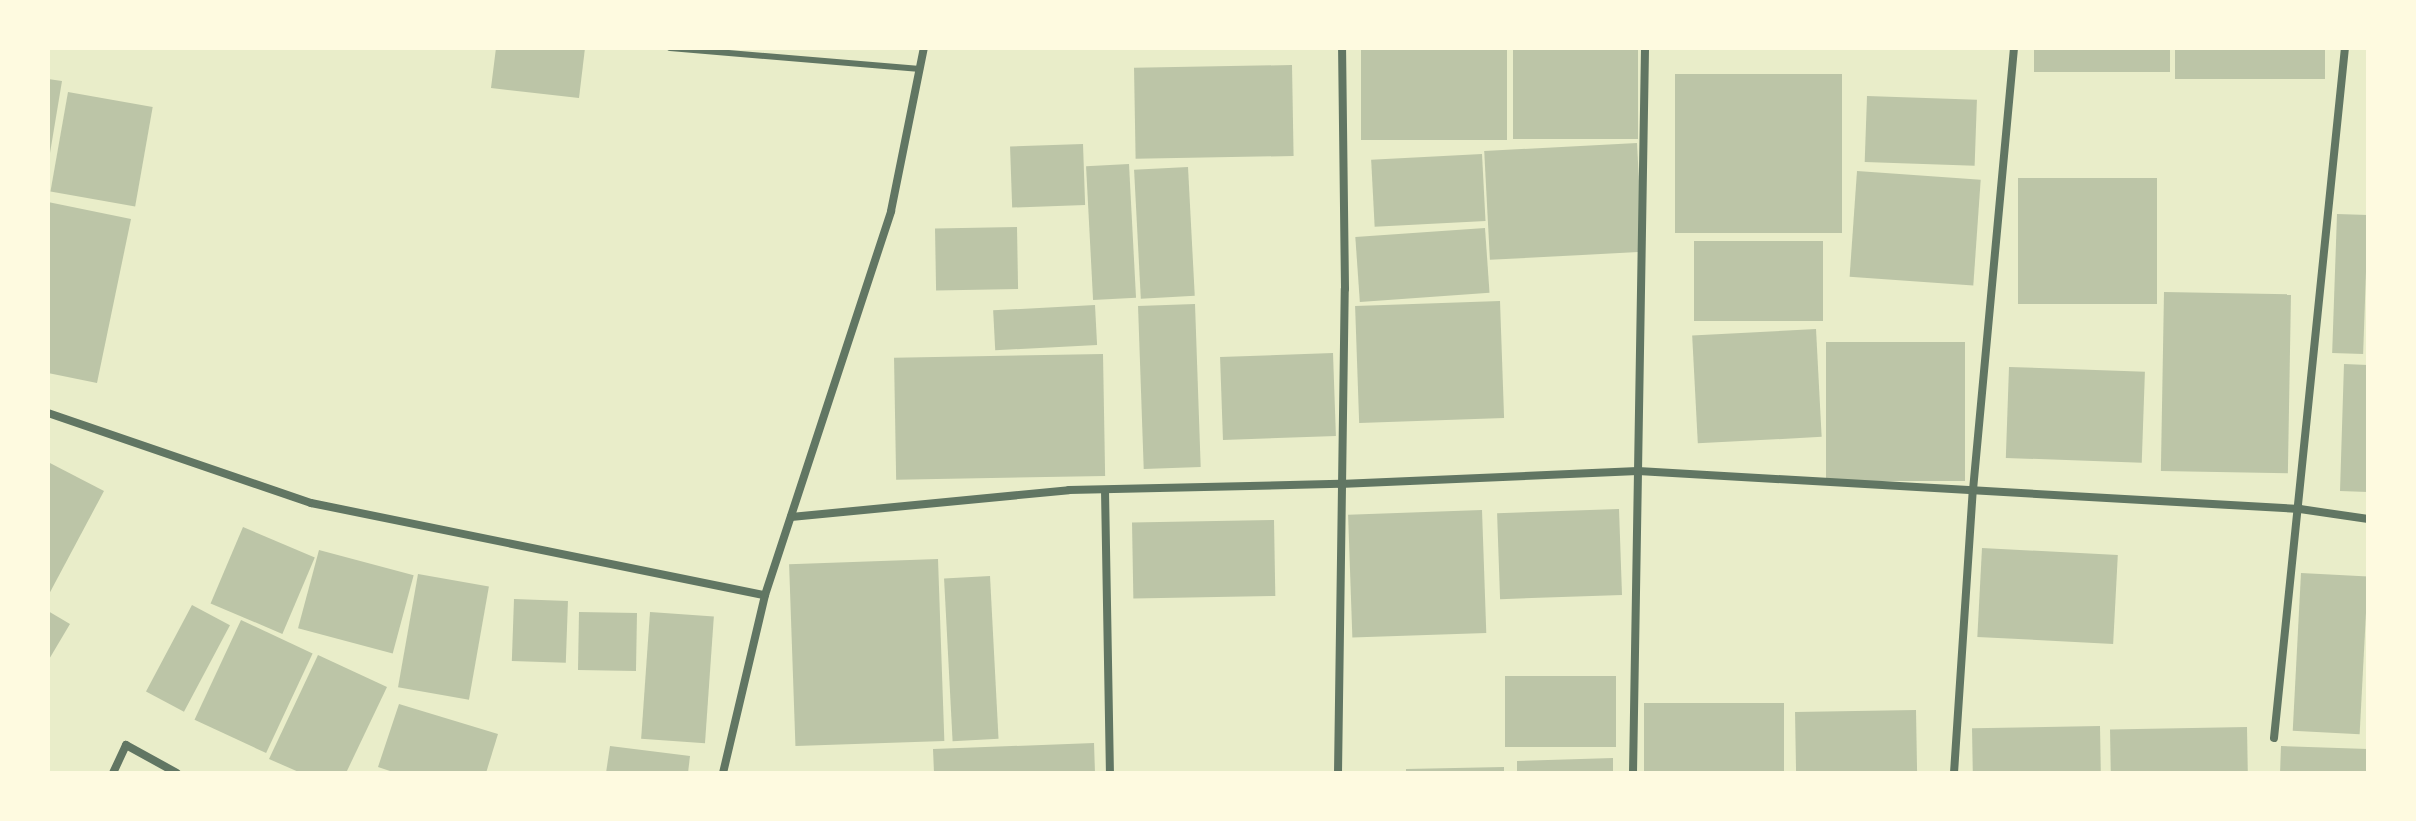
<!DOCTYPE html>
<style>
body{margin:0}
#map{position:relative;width:2416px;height:821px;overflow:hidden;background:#e9edc9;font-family:Cabin,sans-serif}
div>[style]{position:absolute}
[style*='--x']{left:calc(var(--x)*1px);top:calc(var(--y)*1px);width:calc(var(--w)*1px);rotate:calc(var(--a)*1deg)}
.building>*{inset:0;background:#bcc5a7;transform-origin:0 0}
.service>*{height:6px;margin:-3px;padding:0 3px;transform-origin:3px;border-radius:3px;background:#617663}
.minor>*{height:8px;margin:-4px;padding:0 4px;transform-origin:4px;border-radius:4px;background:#617663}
span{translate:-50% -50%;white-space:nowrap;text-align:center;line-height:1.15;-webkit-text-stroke:8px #fefae0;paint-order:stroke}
.frame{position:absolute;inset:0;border:50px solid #fefae0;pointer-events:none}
</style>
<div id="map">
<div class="building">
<i style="clip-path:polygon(496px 48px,585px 48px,579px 98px,491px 88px)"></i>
<i style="left:1361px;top:48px;width:146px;height:92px"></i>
<i style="left:1513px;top:48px;width:125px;height:91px"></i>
<i style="left:2034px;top:48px;width:136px;height:24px"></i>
<i style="left:2175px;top:48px;width:150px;height:31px"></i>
<i style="left:1292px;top:65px;width:91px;height:158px;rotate:89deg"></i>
<i style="left:1675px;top:74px;width:167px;height:159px"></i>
<i style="clip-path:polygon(48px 79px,62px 81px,50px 153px,48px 153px)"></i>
<i style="left:68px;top:92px;width:86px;height:101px;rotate:10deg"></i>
<i style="left:1867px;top:96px;width:110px;height:66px;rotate:2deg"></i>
<i style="left:1637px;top:143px;width:109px;height:153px;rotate:87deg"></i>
<i style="left:1083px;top:144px;width:61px;height:73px;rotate:88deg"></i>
<i style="left:1482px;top:154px;width:67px;height:111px;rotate:87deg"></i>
<i style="left:1129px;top:164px;width:134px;height:43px;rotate:87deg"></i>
<i style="left:1188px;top:167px;width:129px;height:54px;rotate:87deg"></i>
<i style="left:1857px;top:171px;width:124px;height:106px;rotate:4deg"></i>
<i style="left:2157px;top:178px;width:126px;height:139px;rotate:90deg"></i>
<i style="clip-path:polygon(48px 202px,131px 219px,97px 383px,48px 373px)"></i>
<i style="left:2337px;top:214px;width:31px;height:139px;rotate:2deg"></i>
<i style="left:1017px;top:227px;width:62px;height:82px;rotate:89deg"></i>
<i style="left:1485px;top:228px;width:65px;height:130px;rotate:86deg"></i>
<i style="left:1694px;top:241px;width:129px;height:80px"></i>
<i style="left:2164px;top:292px;width:127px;height:179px;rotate:1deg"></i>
<i style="left:1500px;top:301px;width:117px;height:145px;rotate:88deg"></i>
<i style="left:1195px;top:304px;width:163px;height:57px;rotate:88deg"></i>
<i style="left:1095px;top:305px;width:40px;height:102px;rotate:87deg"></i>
<i style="left:1816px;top:329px;width:108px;height:124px;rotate:87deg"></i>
<i style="left:1826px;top:342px;width:139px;height:139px"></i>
<i style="left:1333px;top:353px;width:83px;height:113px;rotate:88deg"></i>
<i style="left:1103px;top:354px;width:122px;height:209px;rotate:89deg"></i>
<i style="clip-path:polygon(2344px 364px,2368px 365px,2368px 492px,2340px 491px)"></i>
<i style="left:2009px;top:367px;width:136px;height:91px;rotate:2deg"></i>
<i style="clip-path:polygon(48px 462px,104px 491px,48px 596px)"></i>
<i style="left:1619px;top:509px;width:86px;height:122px;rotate:88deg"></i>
<i style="left:1482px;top:510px;width:123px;height:134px;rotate:88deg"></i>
<i style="left:1274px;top:520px;width:76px;height:142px;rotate:89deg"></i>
<i style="left:243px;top:527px;width:78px;height:83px;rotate:23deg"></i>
<i style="left:1982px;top:548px;width:136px;height:89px;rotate:3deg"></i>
<i style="left:319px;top:550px;width:98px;height:81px;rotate:15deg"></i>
<i style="left:938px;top:559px;width:182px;height:149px;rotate:88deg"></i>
<i style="left:2301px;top:573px;width:67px;height:158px;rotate:3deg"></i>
<i style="left:418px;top:574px;width:72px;height:115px;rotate:10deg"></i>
<i style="left:990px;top:576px;width:163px;height:46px;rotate:87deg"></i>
<i style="left:514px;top:599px;width:54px;height:62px;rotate:2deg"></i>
<i style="left:192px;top:605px;width:43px;height:98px;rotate:28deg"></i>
<i style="clip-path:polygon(48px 611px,70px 624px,48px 661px)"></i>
<i style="left:579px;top:612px;width:58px;height:58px;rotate:1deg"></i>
<i style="left:650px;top:612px;width:64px;height:127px;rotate:4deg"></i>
<i style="left:241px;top:620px;width:79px;height:110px;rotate:25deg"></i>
<i style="clip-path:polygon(318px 655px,387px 687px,346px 773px,301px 773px,269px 759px)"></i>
<i style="left:1616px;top:676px;width:71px;height:111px;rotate:90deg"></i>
<i style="left:1644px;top:703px;width:140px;height:70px"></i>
<i style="clip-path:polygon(399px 704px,498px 734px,486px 773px,396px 773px,378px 767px)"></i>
<i style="left:1916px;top:710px;width:63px;height:121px;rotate:89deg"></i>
<i style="left:2100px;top:726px;width:47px;height:128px;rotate:89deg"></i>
<i style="left:2247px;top:727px;width:46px;height:137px;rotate:89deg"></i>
<i style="clip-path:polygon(1094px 743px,1095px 773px,934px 773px,933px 749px)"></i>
<i style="clip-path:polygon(610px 746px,690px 756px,688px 773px,606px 773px)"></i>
<i style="left:2281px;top:746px;width:87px;height:27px;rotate:2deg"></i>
<i style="clip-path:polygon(1613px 758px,1613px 773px,1517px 773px,1517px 761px)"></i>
<i style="clip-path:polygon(1504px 767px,1504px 773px,1406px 773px,1406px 769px)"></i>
</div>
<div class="service">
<i style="--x:670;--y:48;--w:251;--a:4.8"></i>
</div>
<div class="minor">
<i style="--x:48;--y:413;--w:278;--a:18.9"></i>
<i style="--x:311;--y:503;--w:463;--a:11.5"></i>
<i style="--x:1105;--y:490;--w:283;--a:89"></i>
<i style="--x:791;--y:517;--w:279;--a:-5.5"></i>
<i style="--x:1069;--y:490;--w:271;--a:-1.3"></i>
<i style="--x:1340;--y:484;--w:298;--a:-2.5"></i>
<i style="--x:1638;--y:471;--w:663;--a:3.29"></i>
<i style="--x:2300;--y:509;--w:69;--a:8.4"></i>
<i style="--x:2274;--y:738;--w:694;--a:-84.13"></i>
<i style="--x:113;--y:773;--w:31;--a:-65"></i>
<i style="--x:126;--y:745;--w:58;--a:28.8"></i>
<i style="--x:723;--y:773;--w:183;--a:-76.7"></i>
<i style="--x:765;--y:595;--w:404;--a:-71.8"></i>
<i style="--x:891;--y:211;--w:166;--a:-78.6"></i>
<i style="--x:1338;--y:773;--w:484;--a:-89.2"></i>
<i style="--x:1345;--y:289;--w:241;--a:-90.7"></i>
<i style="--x:1633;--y:773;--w:725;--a:-89.05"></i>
<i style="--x:1954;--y:773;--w:284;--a:-86.2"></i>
<i style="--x:1973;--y:490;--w:444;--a:-84.7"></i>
</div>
<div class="frame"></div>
</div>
